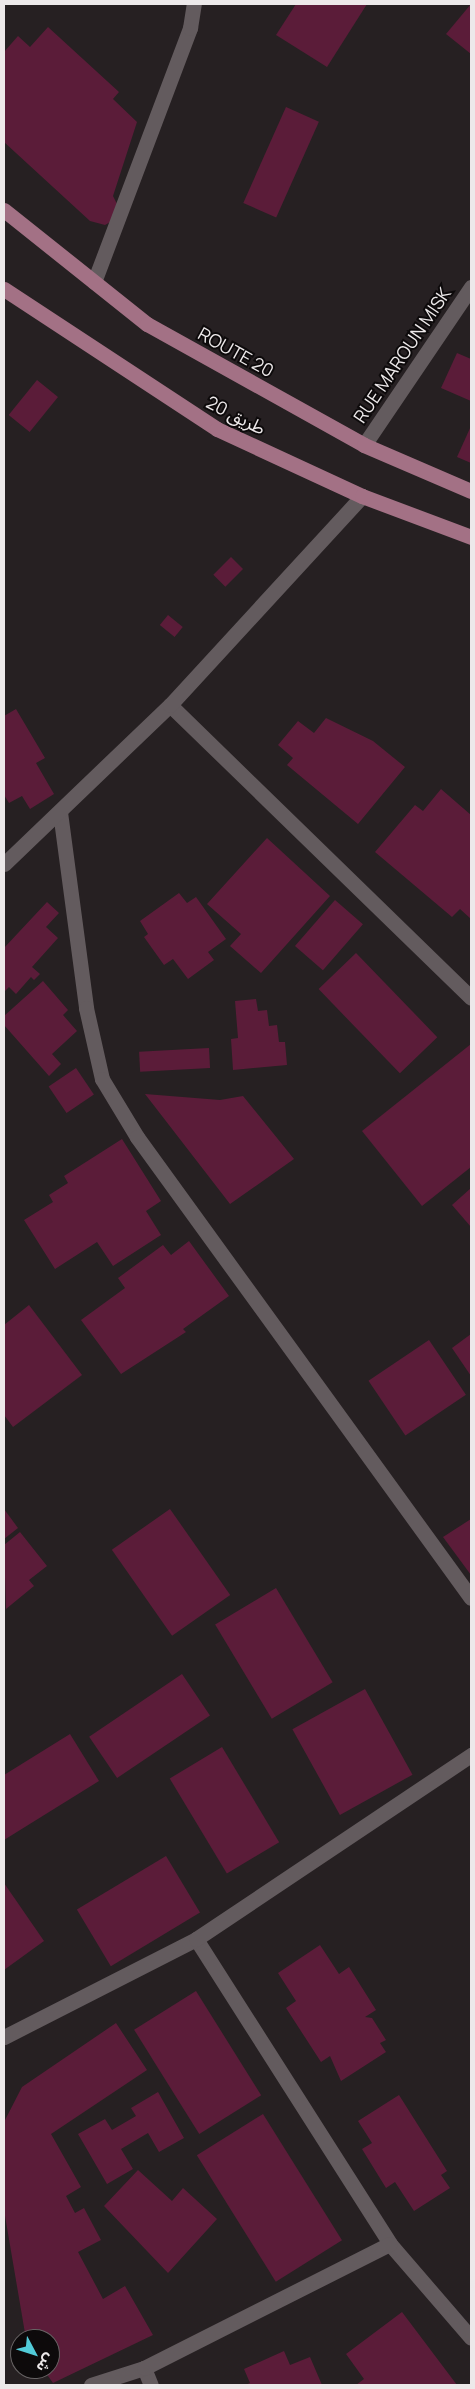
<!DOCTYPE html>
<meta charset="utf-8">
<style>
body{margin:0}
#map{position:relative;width:475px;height:2389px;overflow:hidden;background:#262022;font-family:Manrope,"Noto Sans Arabic",sans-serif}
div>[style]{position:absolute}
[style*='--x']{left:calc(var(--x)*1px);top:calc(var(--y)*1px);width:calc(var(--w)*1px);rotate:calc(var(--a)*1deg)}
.building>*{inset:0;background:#5b1c39;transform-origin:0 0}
.minor>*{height:15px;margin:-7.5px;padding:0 7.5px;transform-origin:7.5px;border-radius:7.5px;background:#635b5e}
.major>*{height:15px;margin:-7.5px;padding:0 7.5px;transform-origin:7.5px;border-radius:7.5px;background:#a37185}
span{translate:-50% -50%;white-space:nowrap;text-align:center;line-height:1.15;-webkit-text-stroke:4px #0d0a0b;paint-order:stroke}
.street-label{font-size:18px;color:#ede9ea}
.frame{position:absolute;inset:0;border:5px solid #ede9ea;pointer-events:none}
.north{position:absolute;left:10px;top:2329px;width:50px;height:50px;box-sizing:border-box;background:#0d0a0b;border:1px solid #676364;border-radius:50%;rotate:130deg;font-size:14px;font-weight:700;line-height:20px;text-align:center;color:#ede9ea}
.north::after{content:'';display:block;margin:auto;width:18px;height:22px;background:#52cbd8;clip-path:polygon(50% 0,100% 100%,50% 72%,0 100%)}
</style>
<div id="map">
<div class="building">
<i style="clip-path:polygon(296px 4px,367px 4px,327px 67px,276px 35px)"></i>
<i style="clip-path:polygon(471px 4px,471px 54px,446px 34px)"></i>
<i style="clip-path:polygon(48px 27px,119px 92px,113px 99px,137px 122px,113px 196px,117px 204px,112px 221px,105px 225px,90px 221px,4px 142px,4px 52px,18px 36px,30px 47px)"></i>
<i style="left:286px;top:107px;width:36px;height:105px;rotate:24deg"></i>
<i style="clip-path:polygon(457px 353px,471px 359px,471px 401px,441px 388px)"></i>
<i style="left:37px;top:380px;width:27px;height:45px;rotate:39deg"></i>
<i style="clip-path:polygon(471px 426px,471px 463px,457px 457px)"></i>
<i style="left:231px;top:557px;width:17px;height:25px;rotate:45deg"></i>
<i style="left:168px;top:615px;width:19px;height:13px;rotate:39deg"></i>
<i style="clip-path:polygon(16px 709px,45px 758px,36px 763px,54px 794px,30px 809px,22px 796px,9px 803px,4px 795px,4px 716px)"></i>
<i style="clip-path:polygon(326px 718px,373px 741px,405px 767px,358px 824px,287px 765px,293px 758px,278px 745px,298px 721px,314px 733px)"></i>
<i style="clip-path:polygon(441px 789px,471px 815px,471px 919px,460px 909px,452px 917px,375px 852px,415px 805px,423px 811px)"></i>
<i style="clip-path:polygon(267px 838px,330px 896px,261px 973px,230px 946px,241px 934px,207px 904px)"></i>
<i style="clip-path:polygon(179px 893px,187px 903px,196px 897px,226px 939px,208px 952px,214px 960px,188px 979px,173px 959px,164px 965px,144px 937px,148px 934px,140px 921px)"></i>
<i style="left:335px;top:900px;width:37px;height:61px;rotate:41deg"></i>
<i style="clip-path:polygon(47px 902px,59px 913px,46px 927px,58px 938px,32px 967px,40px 974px,34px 980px,31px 977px,16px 994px,9px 987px,4px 992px,4px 948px)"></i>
<i style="left:356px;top:953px;width:117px;height:52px;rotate:46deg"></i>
<i style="clip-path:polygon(43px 981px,68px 1010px,63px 1015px,77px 1031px,52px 1054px,61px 1064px,49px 1076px,4px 1025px,4px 1016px)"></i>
<i style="clip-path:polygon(256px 999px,258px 1011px,267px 1010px,269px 1026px,277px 1025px,279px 1042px,285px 1042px,287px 1065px,233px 1070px,231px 1039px,238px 1038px,235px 1001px)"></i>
<i style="clip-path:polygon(471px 1044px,471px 1167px,422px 1206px,362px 1131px)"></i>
<i style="left:209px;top:1048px;width:20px;height:70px;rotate:87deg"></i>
<i style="left:76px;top:1068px;width:32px;height:33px;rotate:56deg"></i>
<i style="clip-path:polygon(145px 1094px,220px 1100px,243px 1096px,294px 1159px,230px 1204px)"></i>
<i style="clip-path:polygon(122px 1139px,161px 1201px,146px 1211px,161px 1235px,113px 1266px,97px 1242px,55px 1269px,24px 1220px,53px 1202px,49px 1195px,68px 1183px,64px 1176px)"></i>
<i style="clip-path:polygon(471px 1188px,471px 1227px,452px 1205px)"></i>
<i style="clip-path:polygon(189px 1241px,229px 1296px,183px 1329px,186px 1332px,121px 1374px,81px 1320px,125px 1288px,118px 1278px,163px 1245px,171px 1255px)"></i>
<i style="clip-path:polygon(29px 1305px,82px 1375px,13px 1427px,4px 1415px,4px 1325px)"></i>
<i style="clip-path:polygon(471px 1334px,471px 1376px,452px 1348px)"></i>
<i style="left:429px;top:1340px;width:66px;height:73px;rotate:56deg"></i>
<i style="clip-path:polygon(4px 1509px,18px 1528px,4px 1539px)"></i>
<i style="left:170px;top:1509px;width:105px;height:71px;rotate:55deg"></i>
<i style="clip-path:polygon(471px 1519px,471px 1575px,443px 1537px)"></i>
<i style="clip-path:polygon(20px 1532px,47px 1566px,29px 1580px,34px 1586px,6px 1609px,4px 1545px)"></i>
<i style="left:276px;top:1588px;width:110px;height:71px;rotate:59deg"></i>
<i style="left:182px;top:1674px;width:50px;height:112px;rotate:56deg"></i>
<i style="left:365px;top:1689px;width:98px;height:83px;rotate:61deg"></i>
<i style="clip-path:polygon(70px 1734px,99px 1781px,4px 1840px,4px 1775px)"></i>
<i style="left:222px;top:1747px;width:111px;height:61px;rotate:59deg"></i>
<i style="left:166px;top:1856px;width:66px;height:104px;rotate:59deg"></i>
<i style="clip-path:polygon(4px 1883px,44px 1941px,4px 1970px)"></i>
<i style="clip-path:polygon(320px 1945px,339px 1974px,349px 1967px,376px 2010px,365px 2017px,372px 2018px,386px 2040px,380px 2043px,386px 2052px,341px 2081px,330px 2056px,321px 2062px,286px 2008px,296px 2001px,278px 1973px)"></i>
<i style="left:196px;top:1991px;width:123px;height:73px;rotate:58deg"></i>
<i style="clip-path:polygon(116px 2023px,147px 2070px,51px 2134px,81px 2187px,66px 2196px,75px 2213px,84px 2208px,101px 2240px,78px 2252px,103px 2299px,125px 2286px,153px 2335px,53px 2383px,43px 2369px,50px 2369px,50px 2339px,26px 2339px,4px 2210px,4px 2122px,22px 2087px)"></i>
<i style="clip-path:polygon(158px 2092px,184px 2138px,159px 2152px,148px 2133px,121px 2149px,133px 2169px,107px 2184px,78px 2134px,105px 2119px,112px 2130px,136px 2116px,131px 2108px)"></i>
<i style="clip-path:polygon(399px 2095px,447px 2171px,441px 2175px,450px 2188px,414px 2211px,395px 2182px,386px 2188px,362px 2149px,372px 2143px,358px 2121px)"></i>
<i style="left:263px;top:2114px;width:149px;height:78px;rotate:58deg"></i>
<i style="clip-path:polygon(138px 2170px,172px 2201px,183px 2188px,217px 2219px,168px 2273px,104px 2206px)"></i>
<i style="clip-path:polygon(402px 2312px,457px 2385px,356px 2385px,364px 2379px,346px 2354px)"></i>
<i style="clip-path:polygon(284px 2351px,290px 2365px,310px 2357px,322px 2385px,245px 2385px,250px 2383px,244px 2369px)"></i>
</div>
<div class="minor">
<i style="--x:94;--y:282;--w:272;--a:-69.3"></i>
<i style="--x:190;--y:28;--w:24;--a:-81"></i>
<i style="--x:364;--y:445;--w:191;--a:-55.9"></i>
<i style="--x:170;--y:705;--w:420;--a:44.2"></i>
<i style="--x:60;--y:812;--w:198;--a:82.4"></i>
<i style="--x:86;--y:1008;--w:73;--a:77.3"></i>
<i style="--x:102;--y:1079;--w:68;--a:58.9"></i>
<i style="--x:137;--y:1137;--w:569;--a:54.08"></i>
<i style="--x:4;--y:864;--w:230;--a:-43.8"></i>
<i style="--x:170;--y:705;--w:284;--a:-47.4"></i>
<i style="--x:196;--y:1939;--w:361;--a:57.5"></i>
<i style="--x:390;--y:2244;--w:124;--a:49.2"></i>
<i style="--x:4;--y:2037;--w:216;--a:-27"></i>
<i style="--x:196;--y:1939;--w:331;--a:-33.8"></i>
<i style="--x:144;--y:2368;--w:18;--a:68"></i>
<i style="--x:91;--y:2385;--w:56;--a:-17.8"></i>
<i style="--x:144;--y:2368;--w:275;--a:-26.8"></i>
</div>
<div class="major">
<i style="--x:4;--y:210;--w:183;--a:38.6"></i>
<i style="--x:147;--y:324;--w:248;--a:29.1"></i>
<i style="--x:364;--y:445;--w:116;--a:23.3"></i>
<i style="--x:4;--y:289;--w:255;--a:33.3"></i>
<i style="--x:217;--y:429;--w:160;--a:24.8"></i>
<i style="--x:362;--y:496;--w:116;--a:20.6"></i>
</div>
<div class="street-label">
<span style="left:236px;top:352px;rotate:29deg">ROUTE 20</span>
<span style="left:402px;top:355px;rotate:-56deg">RUE MAROUN MISK</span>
<span style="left:236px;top:415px;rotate:27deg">طريق 20</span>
</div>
<div class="frame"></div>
<div class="north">ش</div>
</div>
